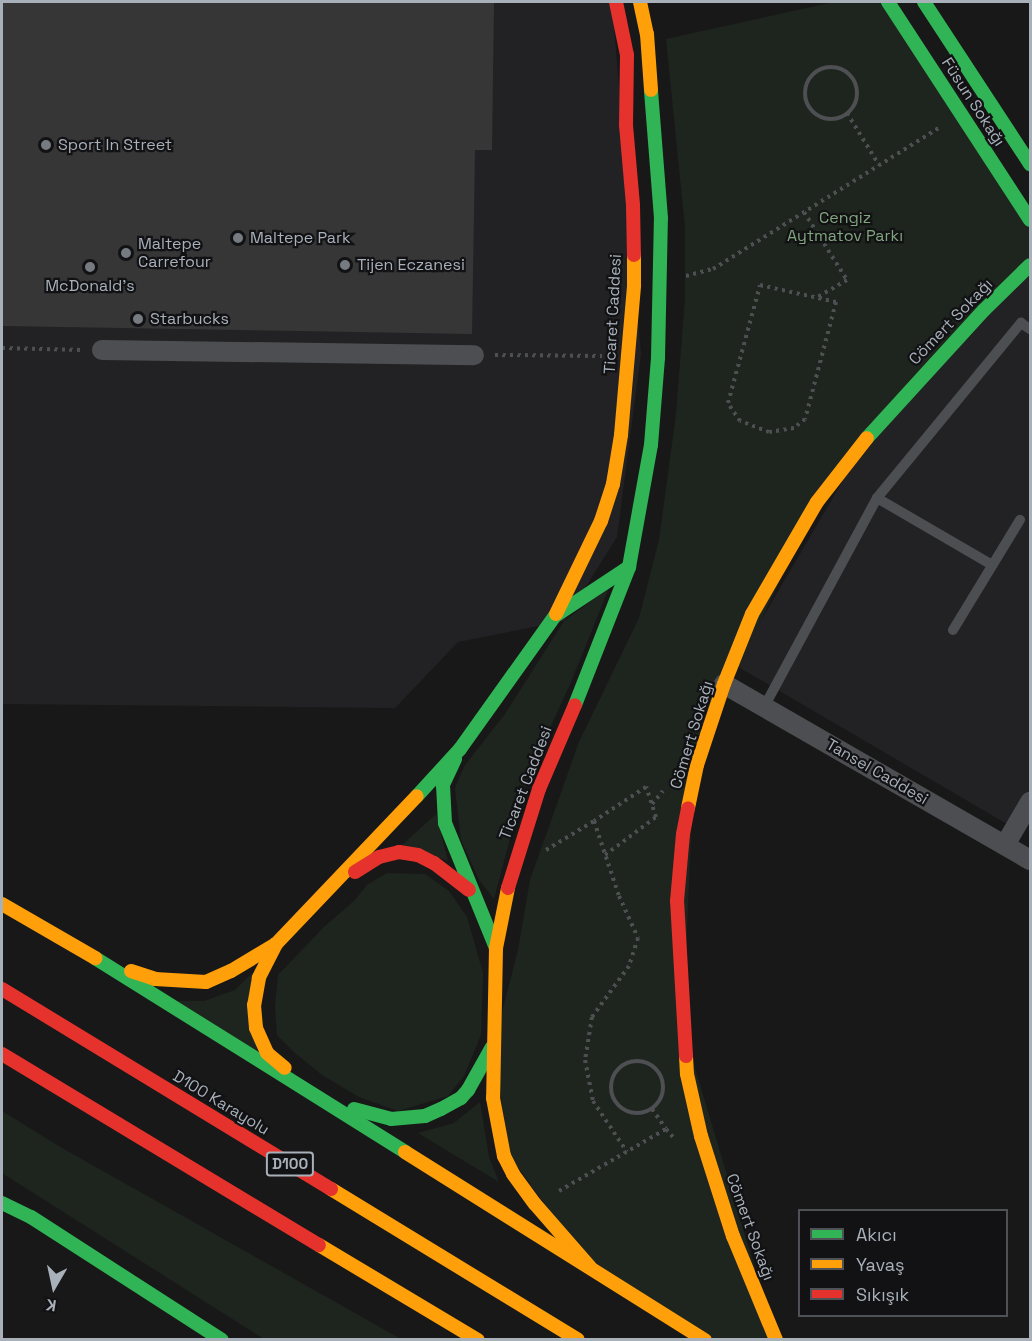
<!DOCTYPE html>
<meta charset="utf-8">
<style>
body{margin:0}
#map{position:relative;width:1032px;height:1341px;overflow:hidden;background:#181818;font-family:"Space Grotesk",sans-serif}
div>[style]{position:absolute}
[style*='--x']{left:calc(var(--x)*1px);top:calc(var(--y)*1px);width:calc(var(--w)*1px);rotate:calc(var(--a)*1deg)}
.built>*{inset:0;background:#222224}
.green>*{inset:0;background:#1e251e}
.building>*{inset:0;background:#363637}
.path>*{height:4px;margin-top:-2px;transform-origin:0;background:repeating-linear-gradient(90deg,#4e4f53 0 3px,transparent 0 7.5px)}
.path>.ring{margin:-2px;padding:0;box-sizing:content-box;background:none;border:4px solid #4e4f53;border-radius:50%}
.lane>*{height:10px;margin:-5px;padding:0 5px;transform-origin:5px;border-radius:5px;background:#4c4e51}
.street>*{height:20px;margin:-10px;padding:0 10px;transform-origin:10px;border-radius:10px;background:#4c4e51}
.fast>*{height:14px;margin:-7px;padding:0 7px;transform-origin:7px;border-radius:7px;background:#30b455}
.slow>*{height:14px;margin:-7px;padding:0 7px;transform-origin:7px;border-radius:7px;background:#ff9f0a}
.jam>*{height:14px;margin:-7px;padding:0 7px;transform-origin:7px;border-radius:7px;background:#e5322d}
.dots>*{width:16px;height:16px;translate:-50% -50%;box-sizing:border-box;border:3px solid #121214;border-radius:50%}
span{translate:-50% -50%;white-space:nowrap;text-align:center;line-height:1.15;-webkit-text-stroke:4.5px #121214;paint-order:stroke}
.shield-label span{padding:2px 4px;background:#121214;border:2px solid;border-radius:4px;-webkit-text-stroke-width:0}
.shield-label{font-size:15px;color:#a8b0ba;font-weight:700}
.street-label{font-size:16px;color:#a8b0ba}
.poi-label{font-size:16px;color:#a8b0ba}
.left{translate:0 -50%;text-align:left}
.park-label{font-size:16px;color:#81a57f}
.frame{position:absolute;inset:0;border:3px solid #a8b0ba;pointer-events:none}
.legend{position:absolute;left:798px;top:1209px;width:210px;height:108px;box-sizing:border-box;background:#121214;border:2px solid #4e5156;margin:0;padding:8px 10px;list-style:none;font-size:18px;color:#a8b0ba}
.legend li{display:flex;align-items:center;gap:12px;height:30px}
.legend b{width:30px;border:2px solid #4e5156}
.north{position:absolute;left:24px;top:1257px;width:60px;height:60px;-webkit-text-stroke:4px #121214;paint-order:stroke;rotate:189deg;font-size:16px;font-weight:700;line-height:24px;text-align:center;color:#a8b0ba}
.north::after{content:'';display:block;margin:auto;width:21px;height:27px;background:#a8b0ba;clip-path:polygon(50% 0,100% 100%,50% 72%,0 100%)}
</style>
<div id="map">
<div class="built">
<i style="clip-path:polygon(2px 2px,612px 2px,641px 354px,617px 537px,564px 621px,458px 642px,395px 708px,2px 704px)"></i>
<i style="clip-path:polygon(1030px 265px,1030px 796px,1012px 827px,735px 665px,876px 424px)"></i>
</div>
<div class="green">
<i style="clip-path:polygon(834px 2px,888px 2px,1030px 220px,1030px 265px,817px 502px,694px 762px,683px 1028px,776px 1339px,705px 1339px,590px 1267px,507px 1152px,495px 1040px,518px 950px,530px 880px,579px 742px,639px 618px,659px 540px,676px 414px,685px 298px,685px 227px,666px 39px)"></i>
<i style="clip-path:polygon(609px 588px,571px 682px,533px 765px,516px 816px,494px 899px,479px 880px,461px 840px,455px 788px,465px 765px,505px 714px,564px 621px)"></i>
<i style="clip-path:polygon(436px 814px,448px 861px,402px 845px)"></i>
<i style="clip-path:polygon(387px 873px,425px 874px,449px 891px,467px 917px,483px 973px,481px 1035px,464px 1076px,448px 1096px,398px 1111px,359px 1097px,322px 1075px,294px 1052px,277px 1035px,275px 1006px,278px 975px,324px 927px,355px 900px,367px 885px)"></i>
<i style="clip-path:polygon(252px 973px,257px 1052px,174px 1001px,204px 1001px,235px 990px)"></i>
<i style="clip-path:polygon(480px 1102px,489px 1157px,499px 1182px,418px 1133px,454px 1123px)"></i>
<i style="clip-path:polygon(2px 1111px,62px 1148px,401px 1339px,264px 1339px,2px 1173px)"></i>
</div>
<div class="building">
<i style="clip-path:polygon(2px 2px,494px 2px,492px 150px,475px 150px,472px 334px,2px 326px)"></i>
</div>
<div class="path">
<i class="ring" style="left:805px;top:67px;width:48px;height:48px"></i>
<i style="--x:847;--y:113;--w:61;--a:58.4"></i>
<i style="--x:804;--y:212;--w:80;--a:57.7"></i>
<i style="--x:847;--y:280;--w:36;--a:150"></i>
<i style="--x:686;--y:276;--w:28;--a:-15"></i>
<i style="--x:713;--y:269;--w:268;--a:-32"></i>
<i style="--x:760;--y:285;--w:78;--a:12.6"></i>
<i style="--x:836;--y:302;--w:121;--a:104.8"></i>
<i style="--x:805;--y:419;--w:14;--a:141"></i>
<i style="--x:794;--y:428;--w:25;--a:171"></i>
<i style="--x:769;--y:432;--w:31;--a:-159"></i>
<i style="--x:740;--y:421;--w:22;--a:-124"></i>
<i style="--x:728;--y:403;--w:122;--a:-74.8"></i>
<i style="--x:2;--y:348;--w:80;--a:1.4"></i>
<i style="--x:495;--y:355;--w:107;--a:0.5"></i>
<i style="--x:652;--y:804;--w:17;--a:-50"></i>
<i style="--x:546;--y:850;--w:56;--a:-31.1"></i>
<i style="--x:605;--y:855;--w:64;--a:-36.7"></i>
<i style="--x:656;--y:817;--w:32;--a:-108"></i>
<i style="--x:646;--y:787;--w:62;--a:146.8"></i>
<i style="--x:594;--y:821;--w:79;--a:71.6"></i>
<i style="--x:619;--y:896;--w:46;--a:65.7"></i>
<i style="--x:638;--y:938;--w:29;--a:108"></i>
<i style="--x:629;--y:966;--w:63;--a:126"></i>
<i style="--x:592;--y:1017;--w:44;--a:99.2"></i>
<i style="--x:585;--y:1060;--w:42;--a:79"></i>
<i style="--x:593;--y:1101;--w:61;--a:56.3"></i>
<i class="ring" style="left:611px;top:1061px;width:48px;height:48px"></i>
<i style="--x:652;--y:1109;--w:24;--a:55"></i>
<i style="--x:559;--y:1191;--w:124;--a:-30.1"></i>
<i style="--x:666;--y:1129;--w:11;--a:49"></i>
</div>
<div class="lane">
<i style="--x:877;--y:498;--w:133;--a:30.2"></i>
<i style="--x:953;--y:630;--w:129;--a:-58.7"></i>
<i style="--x:764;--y:707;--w:238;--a:-61.6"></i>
<i style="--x:877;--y:498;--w:227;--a:-50.6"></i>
<i style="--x:1021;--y:323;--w:11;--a:34"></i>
</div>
<div class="street">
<i style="--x:102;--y:350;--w:372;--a:0.8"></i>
<i style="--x:724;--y:684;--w:353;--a:29.9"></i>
<i style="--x:1005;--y:845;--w:50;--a:-59.8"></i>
</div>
<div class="fast">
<i style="--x:888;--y:2;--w:260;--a:56.9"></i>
<i style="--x:924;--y:2;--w:194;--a:56.8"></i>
<i style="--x:867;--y:438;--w:173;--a:-47.6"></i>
<i style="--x:984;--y:310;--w:64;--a:-44.4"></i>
<i style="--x:575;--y:705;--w:148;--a:-68.6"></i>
<i style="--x:629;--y:567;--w:124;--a:-79.8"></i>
<i style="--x:651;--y:445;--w:87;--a:-85.4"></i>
<i style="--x:658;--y:358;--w:140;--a:-88.8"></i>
<i style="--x:661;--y:218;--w:128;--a:-94.5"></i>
<i style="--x:455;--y:759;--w:29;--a:115"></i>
<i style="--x:443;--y:785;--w:38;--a:87"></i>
<i style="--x:445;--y:823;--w:135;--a:67.8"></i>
<i style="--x:417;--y:796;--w:64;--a:-47.5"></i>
<i style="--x:460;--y:749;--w:163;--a:-54.5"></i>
<i style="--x:555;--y:616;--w:89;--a:-33.5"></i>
<i style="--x:95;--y:958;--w:366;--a:32"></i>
<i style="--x:354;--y:1109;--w:38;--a:15"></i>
<i style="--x:391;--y:1119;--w:34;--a:-5"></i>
<i style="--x:425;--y:1116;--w:17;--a:-24"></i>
<i style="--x:441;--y:1109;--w:23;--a:-29"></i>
<i style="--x:461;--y:1098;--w:11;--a:-49"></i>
<i style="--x:468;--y:1090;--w:49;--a:-60.8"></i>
<i style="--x:2;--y:1203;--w:32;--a:26"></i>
<i style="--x:31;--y:1217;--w:227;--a:32.8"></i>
</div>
<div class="slow">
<i style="--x:640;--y:2;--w:33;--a:78"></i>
<i style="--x:647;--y:34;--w:56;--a:85.9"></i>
<i style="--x:556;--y:614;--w:103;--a:-64.2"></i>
<i style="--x:601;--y:521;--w:39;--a:-72"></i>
<i style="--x:613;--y:484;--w:50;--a:-80.7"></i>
<i style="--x:621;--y:435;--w:151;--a:-85"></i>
<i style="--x:634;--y:285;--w:30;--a:-90"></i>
<i style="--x:688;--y:808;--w:44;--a:-78.2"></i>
<i style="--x:697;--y:765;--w:85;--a:-71.6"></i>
<i style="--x:724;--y:684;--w:75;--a:-68.2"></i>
<i style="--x:752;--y:614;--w:129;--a:-59.9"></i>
<i style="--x:817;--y:502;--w:81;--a:-52"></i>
<i style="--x:508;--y:888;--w:61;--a:101.3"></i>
<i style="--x:496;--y:948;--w:150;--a:91.1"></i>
<i style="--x:493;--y:1098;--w:59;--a:79.3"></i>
<i style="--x:504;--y:1156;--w:20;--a:63"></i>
<i style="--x:513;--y:1174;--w:37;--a:54"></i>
<i style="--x:535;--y:1204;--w:84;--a:48.9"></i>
<i style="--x:2;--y:904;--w:108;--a:30.1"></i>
<i style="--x:276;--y:944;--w:38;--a:117"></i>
<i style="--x:259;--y:978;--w:27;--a:100"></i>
<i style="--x:254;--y:1005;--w:23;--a:85"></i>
<i style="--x:256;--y:1028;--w:27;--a:66"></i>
<i style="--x:267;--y:1053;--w:23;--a:40"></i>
<i style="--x:131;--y:971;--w:25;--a:18"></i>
<i style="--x:155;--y:979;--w:51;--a:3.4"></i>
<i style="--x:206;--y:982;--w:27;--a:-24"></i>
<i style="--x:231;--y:971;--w:52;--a:-31"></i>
<i style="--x:276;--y:944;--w:204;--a:-46.4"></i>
<i style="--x:686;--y:1056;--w:18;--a:87"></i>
<i style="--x:687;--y:1074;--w:64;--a:77.3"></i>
<i style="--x:701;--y:1136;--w:105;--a:72.3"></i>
<i style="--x:733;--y:1236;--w:113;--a:67.5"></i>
<i style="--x:405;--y:1152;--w:354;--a:32.1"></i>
<i style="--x:331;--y:1189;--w:289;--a:31.4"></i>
<i style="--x:319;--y:1245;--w:185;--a:30.9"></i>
</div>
<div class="jam">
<i style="--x:616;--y:2;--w:54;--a:78.3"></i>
<i style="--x:627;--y:55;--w:70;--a:90.8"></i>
<i style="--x:626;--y:125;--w:80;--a:85"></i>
<i style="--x:633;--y:205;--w:50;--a:88.9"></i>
<i style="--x:355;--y:872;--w:28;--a:-32"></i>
<i style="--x:379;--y:857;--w:21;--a:-14"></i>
<i style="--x:399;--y:852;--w:19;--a:9"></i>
<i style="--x:418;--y:855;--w:18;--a:27"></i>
<i style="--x:434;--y:863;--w:44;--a:37.6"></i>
<i style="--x:508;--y:888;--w:104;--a:-72.6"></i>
<i style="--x:539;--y:789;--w:91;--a:-66.8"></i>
<i style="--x:2;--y:989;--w:385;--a:31.3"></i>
<i style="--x:2;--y:1054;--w:370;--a:31.1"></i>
<i style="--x:686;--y:1056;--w:155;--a:-93.3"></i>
<i style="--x:677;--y:901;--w:67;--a:-84.9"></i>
<i style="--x:683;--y:834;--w:26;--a:-79"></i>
</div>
<div class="dots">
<i style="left:46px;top:145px;background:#767b81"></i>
<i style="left:238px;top:238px;background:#767b81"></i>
<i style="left:126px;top:253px;background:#767b81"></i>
<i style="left:345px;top:265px;background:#767b81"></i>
<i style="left:90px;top:267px;background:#767b81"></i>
<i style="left:138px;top:319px;background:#767b81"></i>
</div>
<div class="shield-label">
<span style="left:290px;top:1164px">D100</span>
</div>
<div class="street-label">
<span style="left:973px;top:102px;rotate:57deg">Füsun Sokağı</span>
<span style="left:613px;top:314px;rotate:-87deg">Ticaret Caddesi</span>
<span style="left:951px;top:322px;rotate:-46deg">Cömert Sokağı</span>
<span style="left:692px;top:735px;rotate:-73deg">Cömert Sokağı</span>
<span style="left:877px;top:772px;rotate:30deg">Tansel Caddesi</span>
<span style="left:526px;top:783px;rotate:-69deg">Ticaret Caddesi</span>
<span style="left:221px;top:1103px;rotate:31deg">D100 Karayolu</span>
<span style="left:750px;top:1227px;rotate:70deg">Cömert Sokağı</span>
</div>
<div class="poi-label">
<span class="left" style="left:58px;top:145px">Sport In Street</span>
<span class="left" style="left:250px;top:238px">Maltepe Park</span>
<span class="left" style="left:138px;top:253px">Maltepe<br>Carrefour</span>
<span class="left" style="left:357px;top:265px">Tijen Eczanesi</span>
<span style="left:90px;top:286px">McDonald's</span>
<span class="left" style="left:150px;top:319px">Starbucks</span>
</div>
<div class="park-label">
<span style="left:845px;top:227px">Cengiz<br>Aytmatov Parkı</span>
</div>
<div class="frame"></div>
<ul class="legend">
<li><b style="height:8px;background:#30b455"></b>Akıcı</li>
<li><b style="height:8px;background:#ff9f0a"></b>Yavaş</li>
<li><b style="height:8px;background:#e5322d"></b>Sıkışık</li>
</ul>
<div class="north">K</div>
</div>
